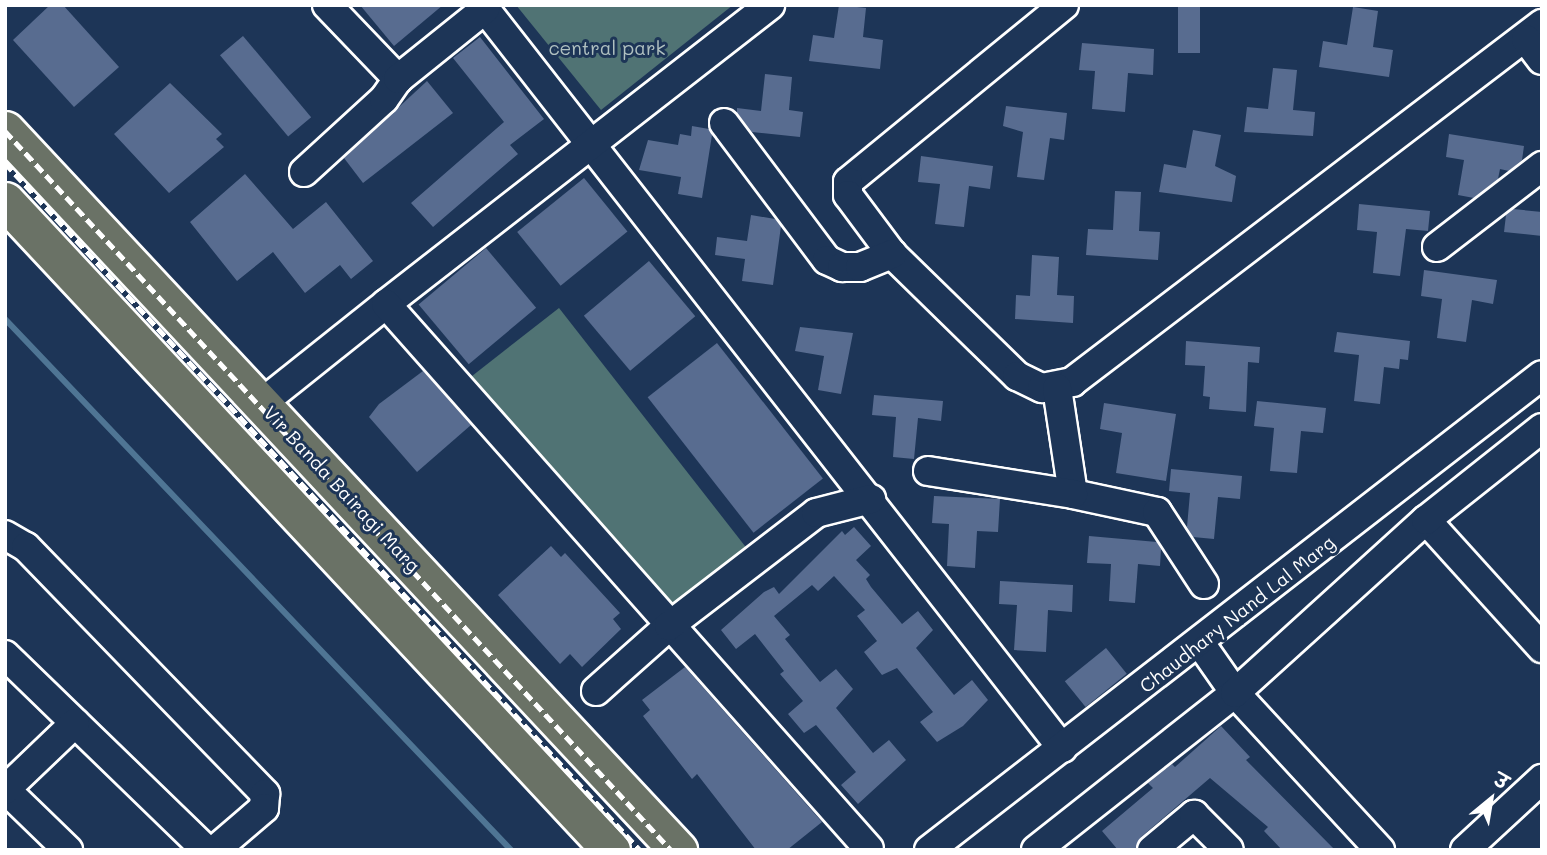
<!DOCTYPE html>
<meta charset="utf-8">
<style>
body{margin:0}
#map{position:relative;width:1547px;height:855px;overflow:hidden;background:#1d3557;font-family:Mali,"Playpen Sans Deva",sans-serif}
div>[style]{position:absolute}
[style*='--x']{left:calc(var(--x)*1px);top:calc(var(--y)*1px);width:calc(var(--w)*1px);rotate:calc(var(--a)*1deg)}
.green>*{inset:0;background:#507374;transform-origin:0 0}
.stream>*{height:6px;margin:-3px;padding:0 3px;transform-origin:3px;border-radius:3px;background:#4f7594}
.building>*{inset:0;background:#586c90;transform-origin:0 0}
.roads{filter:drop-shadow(2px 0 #fff) drop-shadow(-2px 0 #fff) drop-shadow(0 2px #fff) drop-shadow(0 -2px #fff)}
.minor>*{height:28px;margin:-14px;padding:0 14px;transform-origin:14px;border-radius:14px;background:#1d3557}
.major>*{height:37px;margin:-18.5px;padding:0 18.5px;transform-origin:18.5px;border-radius:18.5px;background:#6a7266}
.rail>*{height:5px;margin-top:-2.5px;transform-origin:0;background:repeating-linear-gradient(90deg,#fff 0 10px,transparent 0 15px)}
span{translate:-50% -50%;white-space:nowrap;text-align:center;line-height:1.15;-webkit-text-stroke:6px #1d3557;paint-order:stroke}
.park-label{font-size:19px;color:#b0c0c0}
.street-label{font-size:19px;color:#fff}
.frame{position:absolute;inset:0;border:7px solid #fff;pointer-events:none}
.north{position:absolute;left:1456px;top:764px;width:70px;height:70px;-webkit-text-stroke:5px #1d3557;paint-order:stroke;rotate:30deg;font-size:19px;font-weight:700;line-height:28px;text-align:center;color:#fff}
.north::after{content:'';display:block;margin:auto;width:24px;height:32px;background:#fff;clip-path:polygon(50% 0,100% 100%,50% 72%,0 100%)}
</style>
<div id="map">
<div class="green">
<i style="clip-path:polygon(516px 5px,733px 5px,601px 110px)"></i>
<i style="left:559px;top:308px;width:316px;height:116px;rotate:52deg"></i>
</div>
<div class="stream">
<i style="--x:5;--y:319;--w:733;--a:46.38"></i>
</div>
<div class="building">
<i style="clip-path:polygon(50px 5px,63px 5px,119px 67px,74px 107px,13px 40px)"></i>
<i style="clip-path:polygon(360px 5px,443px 5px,394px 46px)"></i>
<i style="clip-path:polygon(839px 5px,866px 8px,863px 37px,883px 40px,880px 69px,809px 61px,813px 35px,834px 38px)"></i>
<i style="left:1178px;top:5px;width:22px;height:48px"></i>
<i style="clip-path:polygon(1353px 7px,1378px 11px,1373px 47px,1393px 50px,1389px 77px,1319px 67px,1323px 41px,1347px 45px)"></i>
<i style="left:243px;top:36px;width:106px;height:30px;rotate:50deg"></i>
<i style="clip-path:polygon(480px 37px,544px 119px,510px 145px,518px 154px,433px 227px,411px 203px,504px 122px,453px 58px)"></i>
<i style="clip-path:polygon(1082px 43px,1154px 49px,1153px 75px,1128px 73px,1125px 112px,1092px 109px,1095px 71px,1079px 70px)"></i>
<i style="clip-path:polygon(1273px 68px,1297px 70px,1293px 110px,1315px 112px,1313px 136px,1244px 132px,1247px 107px,1268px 109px)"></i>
<i style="clip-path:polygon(765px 74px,792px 77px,789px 110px,803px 112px,800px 137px,752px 132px,737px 113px,737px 108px,761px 111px)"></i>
<i style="clip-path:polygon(427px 81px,453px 113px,363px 183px,344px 158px)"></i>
<i style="clip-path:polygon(170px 83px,222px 134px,216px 139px,224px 147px,169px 193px,114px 134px)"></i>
<i style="clip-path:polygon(1006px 106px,1067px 113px,1064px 140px,1050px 138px,1044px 180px,1017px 177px,1023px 132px,1003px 126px)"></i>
<i style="clip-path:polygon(692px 126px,709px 129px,712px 135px,702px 198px,678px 194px,681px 177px,639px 170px,648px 140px,678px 145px,680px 134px,691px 136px)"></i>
<i style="clip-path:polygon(1193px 130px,1221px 135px,1215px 166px,1236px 176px,1232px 202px,1159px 192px,1164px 164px,1186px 168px)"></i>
<i style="clip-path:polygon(1449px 134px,1524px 146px,1522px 160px,1509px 171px,1500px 169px,1498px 179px,1474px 198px,1458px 195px,1464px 160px,1446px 157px)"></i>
<i style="clip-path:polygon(921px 156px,993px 166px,990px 189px,969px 186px,964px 227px,935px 224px,940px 184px,918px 182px)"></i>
<i style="clip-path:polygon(245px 174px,293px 229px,326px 202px,373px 261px,351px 279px,340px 265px,305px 293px,273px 252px,237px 281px,190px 222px)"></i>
<i style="left:584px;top:178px;width:69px;height:86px;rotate:51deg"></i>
<i style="clip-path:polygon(1115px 191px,1141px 192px,1139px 231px,1160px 232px,1158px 260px,1086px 255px,1088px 229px,1113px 230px)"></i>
<i style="clip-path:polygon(1359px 204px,1430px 211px,1428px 231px,1406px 229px,1400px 276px,1373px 273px,1377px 232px,1357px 230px)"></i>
<i style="clip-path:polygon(1513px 209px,1542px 212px,1542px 236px,1504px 232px,1506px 215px)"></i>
<i style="clip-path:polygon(751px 215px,775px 219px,781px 226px,773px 285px,742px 281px,745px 259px,715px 255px,717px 237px,747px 241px)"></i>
<i style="left:486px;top:248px;width:78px;height:88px;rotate:50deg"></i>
<i style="clip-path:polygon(1032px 255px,1059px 257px,1057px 295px,1074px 296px,1073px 323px,1015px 319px,1016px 295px,1030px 296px)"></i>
<i style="left:649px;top:261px;width:72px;height:85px;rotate:50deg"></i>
<i style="clip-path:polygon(1424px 270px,1497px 280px,1493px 304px,1472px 300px,1466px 342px,1437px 338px,1442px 299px,1421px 296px)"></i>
<i style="clip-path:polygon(800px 327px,853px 333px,841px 394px,818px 390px,824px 356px,795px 351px)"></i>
<i style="clip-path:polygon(1337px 332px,1410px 341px,1408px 360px,1400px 359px,1399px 369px,1384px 367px,1380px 404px,1354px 401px,1359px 355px,1334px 352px)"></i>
<i style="clip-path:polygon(1186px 341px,1260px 347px,1259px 363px,1248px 362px,1246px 412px,1209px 409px,1210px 397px,1203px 396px,1205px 366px,1185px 365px)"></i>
<i style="left:717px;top:343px;width:172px;height:88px;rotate:52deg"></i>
<i style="clip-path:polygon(423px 371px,471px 425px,417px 472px,369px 417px,379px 404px)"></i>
<i style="clip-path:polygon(874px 395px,943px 401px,941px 421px,918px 418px,914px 459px,893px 457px,896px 417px,872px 415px)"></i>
<i style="clip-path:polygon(1257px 401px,1326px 408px,1323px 433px,1301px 431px,1297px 473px,1270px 471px,1274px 428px,1254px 426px)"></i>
<i style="clip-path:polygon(1104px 403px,1176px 414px,1166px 481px,1116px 473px,1122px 433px,1100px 429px)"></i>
<i style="clip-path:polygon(1171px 469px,1242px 476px,1240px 499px,1218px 497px,1214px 539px,1193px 537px,1187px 527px,1190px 493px,1169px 491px)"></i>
<i style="clip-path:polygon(934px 496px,1000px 499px,998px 532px,977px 531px,975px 568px,947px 566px,949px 524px,932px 523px)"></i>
<i style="clip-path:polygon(854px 527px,871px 546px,856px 560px,870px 575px,866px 579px,871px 587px,902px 624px,918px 611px,933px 630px,916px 648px,954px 695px,972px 680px,988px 700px,963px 726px,937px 742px,920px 722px,933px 712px,897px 668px,882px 675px,864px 652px,877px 641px,857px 616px,865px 610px,834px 576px,818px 591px,812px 585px,774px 616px,790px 635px,785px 639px,820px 682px,836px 669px,853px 689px,836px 708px,873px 753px,889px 740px,906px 760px,858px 804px,841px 785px,856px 772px,816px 725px,804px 733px,788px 714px,803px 701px,780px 674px,784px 671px,755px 634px,736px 649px,721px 630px,764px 592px,774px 587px,779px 594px,842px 531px,845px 535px)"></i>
<i style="clip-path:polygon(1089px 536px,1157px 542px,1161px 549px,1160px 566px,1138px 564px,1135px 603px,1109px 601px,1111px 564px,1087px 563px)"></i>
<i style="clip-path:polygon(551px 546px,561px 557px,565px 553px,620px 613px,613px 619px,621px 629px,582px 667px,570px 654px,560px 664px,498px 595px)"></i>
<i style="clip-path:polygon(1000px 581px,1073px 585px,1072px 612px,1048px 610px,1046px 652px,1014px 650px,1017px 605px,999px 604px)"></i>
<i style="left:1106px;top:648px;width:33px;height:53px;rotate:51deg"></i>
<i style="clip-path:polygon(685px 667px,822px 822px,787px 850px,756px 850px,697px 774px,692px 779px,643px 716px,650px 710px,642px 700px)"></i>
<i style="clip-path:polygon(1221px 726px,1250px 757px,1246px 760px,1335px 850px,1282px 850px,1264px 831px,1268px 827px,1210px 778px,1141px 837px,1136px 850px,1118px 850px,1102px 831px,1153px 788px,1148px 783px,1172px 764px,1175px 767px)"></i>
</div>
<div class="roads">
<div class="minor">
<i style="--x:327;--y:5;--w:103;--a:46.2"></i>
<i style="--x:482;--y:5;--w:943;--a:52.02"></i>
<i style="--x:1064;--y:5;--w:279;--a:140.7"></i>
<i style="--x:848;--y:182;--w:13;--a:90"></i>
<i style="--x:848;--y:195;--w:74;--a:53.3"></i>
<i style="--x:892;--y:254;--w:175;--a:44.3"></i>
<i style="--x:1017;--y:376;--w:28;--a:26"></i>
<i style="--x:1042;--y:388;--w:31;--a:-11"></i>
<i style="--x:1072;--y:382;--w:591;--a:-37.3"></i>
<i style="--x:1526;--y:39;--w:26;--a:53"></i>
<i style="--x:724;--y:123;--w:171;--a:53.1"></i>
<i style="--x:827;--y:260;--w:17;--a:25"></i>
<i style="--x:842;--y:267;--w:18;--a:0"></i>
<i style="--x:860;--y:267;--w:35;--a:-22"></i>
<i style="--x:304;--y:172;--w:108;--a:-42.4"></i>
<i style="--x:384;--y:99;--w:24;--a:-55"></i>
<i style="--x:398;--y:79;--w:112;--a:-38.8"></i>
<i style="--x:1437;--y:247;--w:133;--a:-37.6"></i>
<i style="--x:386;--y:304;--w:487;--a:-37.9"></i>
<i style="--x:1057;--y:388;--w:107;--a:81.4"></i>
<i style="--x:1073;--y:494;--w:86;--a:12.1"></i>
<i style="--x:1157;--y:512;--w:86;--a:56.9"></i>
<i style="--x:262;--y:403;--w:159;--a:-38.6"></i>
<i style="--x:386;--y:304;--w:728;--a:48.45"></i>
<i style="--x:928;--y:471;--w:147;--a:9"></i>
<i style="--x:1426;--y:520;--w:173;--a:47.8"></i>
<i style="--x:5;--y:535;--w:24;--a:30"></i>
<i style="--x:26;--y:547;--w:344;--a:45.9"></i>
<i style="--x:265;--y:794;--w:14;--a:94"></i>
<i style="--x:264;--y:808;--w:65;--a:139.4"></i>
<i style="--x:1200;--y:643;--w:61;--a:55"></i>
<i style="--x:1235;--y:693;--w:214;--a:47.3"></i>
<i style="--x:5;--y:655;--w:280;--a:44.1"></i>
<i style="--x:596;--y:691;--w:98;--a:-41.7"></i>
<i style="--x:669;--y:626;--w:185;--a:-37.5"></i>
<i style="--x:816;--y:513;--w:57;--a:-14.3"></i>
<i style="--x:5;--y:789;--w:88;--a:44.1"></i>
<i style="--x:5;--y:790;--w:97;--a:-43.7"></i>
<i style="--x:929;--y:850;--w:775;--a:-37.77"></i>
<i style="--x:1036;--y:850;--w:253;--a:-38.3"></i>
<i style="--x:1235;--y:693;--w:258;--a:-42.2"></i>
<i style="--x:1426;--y:520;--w:148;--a:-38.4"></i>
<i style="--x:1152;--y:850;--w:55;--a:-39.8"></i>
<i style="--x:1194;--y:815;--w:49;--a:45"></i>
<i style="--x:1465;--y:850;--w:105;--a:-42.7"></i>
</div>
<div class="major">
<i style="--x:5;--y:130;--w:986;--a:46.93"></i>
<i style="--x:5;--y:201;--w:888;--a:46.96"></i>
</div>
</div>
<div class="rail">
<i style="--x:5;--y:131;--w:980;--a:47.19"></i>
<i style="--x:5;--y:163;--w:936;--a:47.25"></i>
</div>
<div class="park-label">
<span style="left:607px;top:48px">central park</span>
</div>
<div class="street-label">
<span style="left:342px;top:489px;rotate:47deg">Vir Banda Bairagi Marg</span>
<span style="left:1237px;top:614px;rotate:-38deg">Chaudhary Nand Lal Marg</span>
</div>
<div class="frame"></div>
<div class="north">उ</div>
</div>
